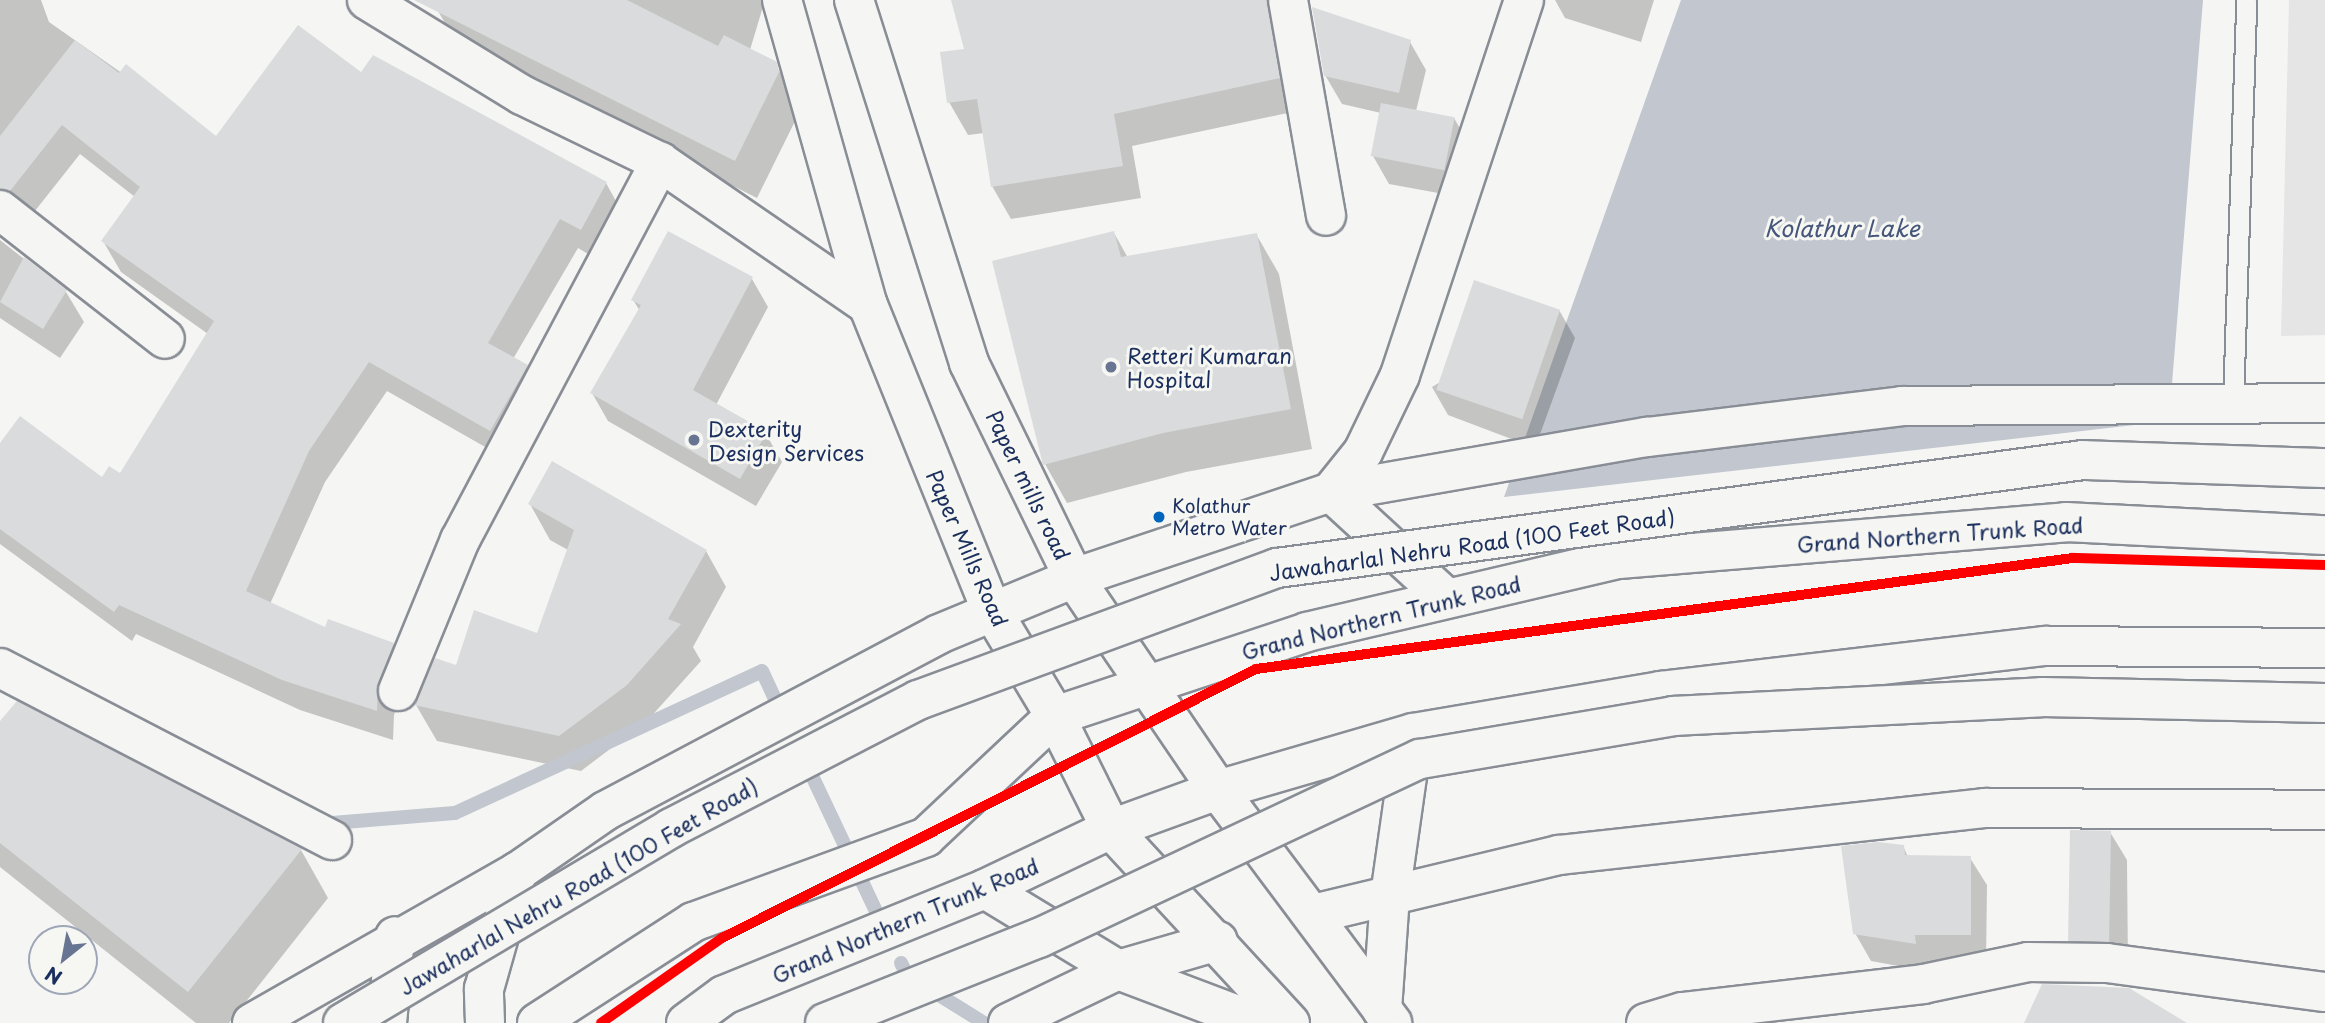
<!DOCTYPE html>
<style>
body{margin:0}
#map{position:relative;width:2325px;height:1023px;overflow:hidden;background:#f5f5f3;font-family:"Playpen Sans",sans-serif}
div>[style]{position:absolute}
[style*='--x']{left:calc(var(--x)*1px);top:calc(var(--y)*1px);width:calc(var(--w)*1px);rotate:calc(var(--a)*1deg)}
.built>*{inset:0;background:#e5e5e6}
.water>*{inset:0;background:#c1c6cf}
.shadow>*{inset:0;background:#0003}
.stream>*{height:14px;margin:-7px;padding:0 7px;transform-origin:7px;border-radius:7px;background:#c1c6cf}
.building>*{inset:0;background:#dadbdc;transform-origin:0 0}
.roads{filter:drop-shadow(2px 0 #898d95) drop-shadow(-2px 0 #898d95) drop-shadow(0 2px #898d95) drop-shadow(0 -2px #898d95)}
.lane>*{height:19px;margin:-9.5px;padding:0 9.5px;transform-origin:9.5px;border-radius:9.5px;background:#f5f5f3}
.street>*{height:38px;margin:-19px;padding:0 19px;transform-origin:19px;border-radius:19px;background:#f5f5f3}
.secondary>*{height:38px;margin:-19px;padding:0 19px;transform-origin:19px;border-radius:19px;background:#f5f5f3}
.primary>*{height:38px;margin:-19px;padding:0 19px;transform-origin:19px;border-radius:19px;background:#f5f5f3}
.bridges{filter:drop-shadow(2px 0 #898d95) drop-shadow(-2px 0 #898d95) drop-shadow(0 2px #898d95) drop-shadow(0 -2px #898d95)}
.primary-bridge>*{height:38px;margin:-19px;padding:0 19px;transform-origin:19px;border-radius:19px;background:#f5f5f3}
.metro-1>*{height:10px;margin:-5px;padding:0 5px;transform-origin:5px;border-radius:5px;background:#f00}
.dots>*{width:19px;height:19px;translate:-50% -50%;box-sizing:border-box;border:4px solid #f6f6f2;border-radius:50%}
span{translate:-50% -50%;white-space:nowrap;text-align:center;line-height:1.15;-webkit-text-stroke:6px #f6f6f2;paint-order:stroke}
.bus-label{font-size:19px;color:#1b2f5e}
.left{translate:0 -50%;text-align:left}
.poi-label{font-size:21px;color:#1b2f5e}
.street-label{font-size:21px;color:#1b2f5e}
.water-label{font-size:23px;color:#46567b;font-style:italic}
.north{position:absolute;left:28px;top:925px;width:70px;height:70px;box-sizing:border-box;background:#f6f6f2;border:2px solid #9ea6b7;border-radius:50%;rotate:211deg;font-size:19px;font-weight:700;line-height:28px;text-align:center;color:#1b2f5e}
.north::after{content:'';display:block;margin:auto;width:24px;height:32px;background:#677492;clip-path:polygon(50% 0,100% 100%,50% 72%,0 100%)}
</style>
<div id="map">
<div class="built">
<i style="clip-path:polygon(2289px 0,2325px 0,2325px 335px,2281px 336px)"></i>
</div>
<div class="water">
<i style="clip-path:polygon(1681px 0,2203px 0,2169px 421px,1504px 497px)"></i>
</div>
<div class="shadow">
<i style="clip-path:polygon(0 0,41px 0,49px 22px,216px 139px,362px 74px,606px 183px,623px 214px,598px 260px,578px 248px,513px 359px,526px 367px,544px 397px,508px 460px,387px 391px,325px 482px,270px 604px,326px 629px,393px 644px,410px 674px,394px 715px,393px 740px,300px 710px,136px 634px,132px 641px,0 544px,0 446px,102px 479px,120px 476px,208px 334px,121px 272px,103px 241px,135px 197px,80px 154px,27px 221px,0 231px)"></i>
<i style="clip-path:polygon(443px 0,765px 0,750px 50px,775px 63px,800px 111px,757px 198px,460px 49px,438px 11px)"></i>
<i style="clip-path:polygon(954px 0,1282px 0,1297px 111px,1132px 146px,1141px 198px,1011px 219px,992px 186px,984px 133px,968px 135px,949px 102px,966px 50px)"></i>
<i style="clip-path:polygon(1555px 0,1654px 0,1641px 42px,1565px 18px)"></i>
<i style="clip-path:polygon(1410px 42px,1426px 70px,1416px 111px,1454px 118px,1470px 146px,1460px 197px,1389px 184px,1373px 156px,1381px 113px,1342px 104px,1325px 75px)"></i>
<i style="clip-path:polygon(1114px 233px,1128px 258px,1256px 234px,1279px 274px,1312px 449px,1186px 472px,1067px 503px,1045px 464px)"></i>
<i style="clip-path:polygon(0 240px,66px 292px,84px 322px,60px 358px,0 318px)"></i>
<i style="clip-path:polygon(752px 279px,768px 307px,716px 405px,766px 434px,782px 462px,756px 506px,608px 421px,592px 393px,640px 311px,633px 300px)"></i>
<i style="clip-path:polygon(1559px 310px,1575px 338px,1535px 448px,1448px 415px,1432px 387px)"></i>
<i style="clip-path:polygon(530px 504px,706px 551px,726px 587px,693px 647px,701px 661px,647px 721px,581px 771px,437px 741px,416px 705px,457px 667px,538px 635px,568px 550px,550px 540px)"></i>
<i style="clip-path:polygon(0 724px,301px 850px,328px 898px,229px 1023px,196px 1023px,0 867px)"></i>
<i style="clip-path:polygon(2110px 832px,2127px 860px,2128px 969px,2089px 968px,2073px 940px)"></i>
<i style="clip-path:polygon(1903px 846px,1908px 857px,1970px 858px,1987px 885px,1986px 963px,1930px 962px,1931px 972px,1871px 961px,1855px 933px)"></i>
</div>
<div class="stream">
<i style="--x:805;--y:761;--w:164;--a:64.7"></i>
<i style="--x:320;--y:824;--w:135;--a:-4.7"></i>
<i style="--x:455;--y:813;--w:338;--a:-24.8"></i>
<i style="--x:762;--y:671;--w:38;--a:65"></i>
<i style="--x:901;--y:963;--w:13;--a:63"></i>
<i style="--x:907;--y:975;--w:91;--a:31.9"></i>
</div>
<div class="building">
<i style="clip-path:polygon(414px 0,627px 0,718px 46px,724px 35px,777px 62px,779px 72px,735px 161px)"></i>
<i style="clip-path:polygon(951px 0,1267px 0,1280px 78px,1114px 114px,1123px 166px,991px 187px,977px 99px,947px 103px,940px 52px,964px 49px)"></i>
<i style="clip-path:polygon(1312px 7px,1411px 40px,1399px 93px,1324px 76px)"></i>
<i style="clip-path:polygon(298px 25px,361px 72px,373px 55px,607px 182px,581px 230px,560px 219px,488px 343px,528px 365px,490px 431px,369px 362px,309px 451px,246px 591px,325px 627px,328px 619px,394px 643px,378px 683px,377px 711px,282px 680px,119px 605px,114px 612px,0 529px,0 443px,20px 416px,102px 477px,109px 466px,120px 473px,214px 321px,101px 241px,140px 187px,62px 125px,10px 191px,0 189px,0 136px,75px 40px,119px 73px,126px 64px,216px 136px)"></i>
<i style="left:1381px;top:103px;width:75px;height:54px;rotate:11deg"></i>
<i style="clip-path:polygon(668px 231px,753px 277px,693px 390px,767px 432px,740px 479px,590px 393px,641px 305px,631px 300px)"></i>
<i style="clip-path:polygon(1114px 231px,1121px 257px,1257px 233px,1291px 409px,1163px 433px,1043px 465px,992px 261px)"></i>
<i style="clip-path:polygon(24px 257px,67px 290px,43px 329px,0 302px)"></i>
<i style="left:1474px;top:280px;width:91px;height:116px;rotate:19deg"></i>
<i style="clip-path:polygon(552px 461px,707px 550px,668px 619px,681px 624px,627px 685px,559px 736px,414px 705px,435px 658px,456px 665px,474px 610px,537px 633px,574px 530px,528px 504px)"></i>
<i style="clip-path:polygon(17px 701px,302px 849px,188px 992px,0 843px,0 721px)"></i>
<i style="left:2070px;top:830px;width:41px;height:111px;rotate:1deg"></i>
<i style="clip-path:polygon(1878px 842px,1904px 845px,1905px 855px,1971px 856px,1971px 935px,1915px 935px,1916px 944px,1853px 934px,1841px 846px)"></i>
<i style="clip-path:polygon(2042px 984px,2129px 988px,2187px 1023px,2024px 1023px)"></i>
</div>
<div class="roads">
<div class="lane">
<i style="--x:2233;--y:402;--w:402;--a:-88.1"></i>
</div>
<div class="street">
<i style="--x:367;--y:0;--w:182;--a:31.5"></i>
<i style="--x:522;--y:95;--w:153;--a:25.9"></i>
<i style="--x:660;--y:162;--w:252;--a:34.5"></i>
<i style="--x:1288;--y:0;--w:219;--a:80"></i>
<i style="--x:0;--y:210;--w:209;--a:38"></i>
<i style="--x:1331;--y:492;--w:51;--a:-51.3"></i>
<i style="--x:1363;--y:452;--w:85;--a:-64.3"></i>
<i style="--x:1400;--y:375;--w:395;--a:-71.7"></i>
<i style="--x:0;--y:668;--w:374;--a:27.4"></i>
<i style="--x:398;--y:691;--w:163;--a:-67.7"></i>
<i style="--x:460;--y:540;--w:428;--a:-62.1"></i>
<i style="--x:1646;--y:1023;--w:38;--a:-17"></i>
<i style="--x:1682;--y:1012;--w:243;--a:-6.6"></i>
<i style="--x:1923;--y:984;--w:107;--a:-11.8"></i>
<i style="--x:2028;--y:962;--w:79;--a:0.7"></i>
<i style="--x:2107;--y:963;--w:220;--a:7.6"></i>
</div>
<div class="secondary">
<i style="--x:782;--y:0;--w:317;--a:74.3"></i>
<i style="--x:868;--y:305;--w:328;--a:68"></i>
<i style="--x:991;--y:609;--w:125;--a:59.1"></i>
<i style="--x:1055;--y:716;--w:126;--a:63.6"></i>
<i style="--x:1111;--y:829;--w:264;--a:47.3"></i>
<i style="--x:854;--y:0;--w:381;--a:72.4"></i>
<i style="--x:969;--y:363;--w:239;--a:64"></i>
<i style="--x:1074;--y:578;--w:256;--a:55.8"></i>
<i style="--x:1218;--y:790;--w:291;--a:53.2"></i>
<i style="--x:1313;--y:914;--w:253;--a:-13.5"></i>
<i style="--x:1559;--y:855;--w:429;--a:-6.3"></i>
<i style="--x:1985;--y:808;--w:340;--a:0.3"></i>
<i style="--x:252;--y:1023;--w:305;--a:-29.7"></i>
<i style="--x:517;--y:872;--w:107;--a:-34.7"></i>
<i style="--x:605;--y:811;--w:378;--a:-27.9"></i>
<i style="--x:939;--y:634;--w:146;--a:-22.5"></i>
<i style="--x:1074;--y:578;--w:271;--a:-18.5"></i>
<i style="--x:1331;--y:492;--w:321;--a:-9.9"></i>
<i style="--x:1647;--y:437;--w:257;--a:-6.9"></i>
<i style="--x:1902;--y:406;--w:423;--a:-0.4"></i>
<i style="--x:1008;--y:1023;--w:122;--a:-25.7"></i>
<i style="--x:1118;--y:970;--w:104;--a:-16.2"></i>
</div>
<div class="primary">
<i style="--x:1331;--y:492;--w:155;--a:42.6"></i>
<i style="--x:985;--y:889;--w:156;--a:31.3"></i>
<i style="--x:1118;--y:970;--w:150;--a:20.7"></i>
<i style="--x:1382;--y:1010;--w:114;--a:-86"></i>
<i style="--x:1390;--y:896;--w:163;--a:-81.9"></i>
<i style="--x:387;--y:1023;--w:87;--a:-84.7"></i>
<i style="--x:485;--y:1023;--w:34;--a:-92"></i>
<i style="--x:484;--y:989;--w:122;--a:-74.2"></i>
<i style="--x:537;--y:1023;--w:186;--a:-32.9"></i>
<i style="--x:693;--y:922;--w:248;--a:-20"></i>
<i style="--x:926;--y:837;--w:177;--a:-43.2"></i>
<i style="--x:1055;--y:716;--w:266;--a:-18.4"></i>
<i style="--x:1307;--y:632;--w:320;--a:-13.2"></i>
<i style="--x:1619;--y:559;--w:449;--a:-4.7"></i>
<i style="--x:2066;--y:522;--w:259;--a:2.9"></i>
<i style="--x:686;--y:1023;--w:47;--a:-36.4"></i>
<i style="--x:724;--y:995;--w:282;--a:-22.1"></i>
<i style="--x:985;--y:889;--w:140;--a:-25.5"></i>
<i style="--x:1111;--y:829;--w:114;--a:-20"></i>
<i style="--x:1218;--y:790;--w:203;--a:-16.3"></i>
<i style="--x:1413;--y:733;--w:252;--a:-9.6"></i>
<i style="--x:1661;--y:691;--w:387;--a:-6.7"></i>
<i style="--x:2045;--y:646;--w:280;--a:0.4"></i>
</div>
</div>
<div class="bridges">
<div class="primary-bridge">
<i style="--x:343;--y:1023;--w:382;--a:-30.7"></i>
<i style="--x:671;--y:828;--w:278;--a:-27.4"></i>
<i style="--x:918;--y:700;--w:382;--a:-20.2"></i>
<i style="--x:1277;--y:568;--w:813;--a:-7.63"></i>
<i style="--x:2083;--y:460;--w:242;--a:1.9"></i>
<i style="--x:825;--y:1023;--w:230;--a:-21.7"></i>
<i style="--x:1039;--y:938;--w:421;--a:-25.2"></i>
<i style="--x:1420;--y:759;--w:257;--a:-9.6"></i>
<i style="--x:1673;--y:716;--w:369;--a:-2.9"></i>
<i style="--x:2042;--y:697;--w:283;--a:1.2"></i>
</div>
</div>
<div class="metro-1">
<i style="--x:601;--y:1023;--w:148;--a:-35.1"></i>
<i style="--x:722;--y:938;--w:598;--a:-26.74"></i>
<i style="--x:1256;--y:669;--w:825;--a:-7.74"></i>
<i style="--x:2073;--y:558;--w:252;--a:1.6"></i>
</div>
<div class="dots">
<i style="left:1111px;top:367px;background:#677492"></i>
<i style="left:694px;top:440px;background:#677492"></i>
<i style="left:1159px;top:517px;background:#0065bd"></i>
</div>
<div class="bus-label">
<span class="left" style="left:1172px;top:517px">Kolathur<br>Metro Water</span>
</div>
<div class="poi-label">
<span class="left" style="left:1127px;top:367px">Retteri Kumaran<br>Hospital</span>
<span class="left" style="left:708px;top:440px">Dexterity<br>Design Services</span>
</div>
<div class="street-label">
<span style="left:1029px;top:485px;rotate:64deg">Paper mills road</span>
<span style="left:1940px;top:534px;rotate:-4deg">Grand Northern Trunk Road</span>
<span style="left:1472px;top:544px;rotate:-8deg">Jawaharlal Nehru Road (100 Feet Road)</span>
<span style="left:968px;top:548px;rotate:66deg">Paper Mills Road</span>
<span style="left:1381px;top:617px;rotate:-14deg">Grand Northern Trunk Road</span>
<span style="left:578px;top:886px;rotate:-30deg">Jawaharlal Nehru Road (100 Feet Road)</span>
<span style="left:905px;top:920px;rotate:-23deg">Grand Northern Trunk Road</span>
</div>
<div class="water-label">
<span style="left:1842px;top:228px">Kolathur Lake</span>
</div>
<div class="north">N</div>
</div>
